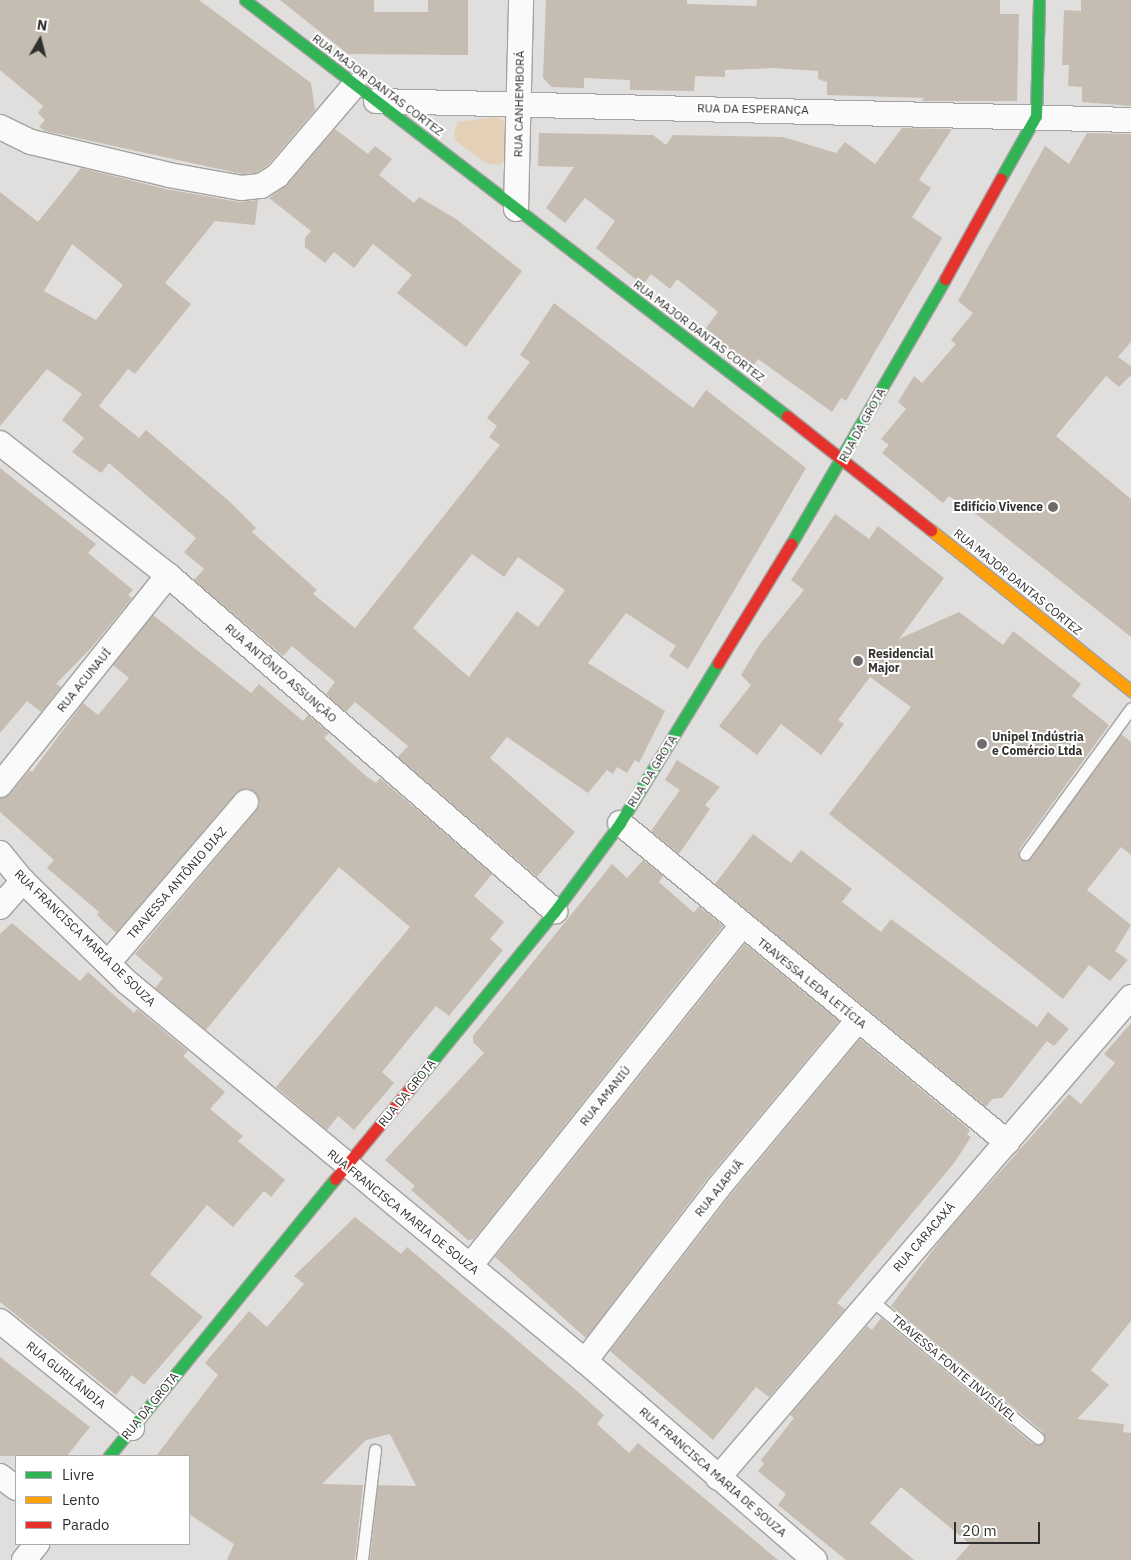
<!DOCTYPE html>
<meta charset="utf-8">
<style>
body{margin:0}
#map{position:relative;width:1131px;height:1560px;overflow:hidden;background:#e1dfdd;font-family:"IBM Plex Sans",sans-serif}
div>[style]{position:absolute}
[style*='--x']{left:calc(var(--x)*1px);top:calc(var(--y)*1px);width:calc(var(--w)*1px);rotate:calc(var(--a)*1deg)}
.green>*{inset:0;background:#e3d0b6}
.building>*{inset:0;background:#c5bcb2}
.roads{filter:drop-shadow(1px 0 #a3a2a0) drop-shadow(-1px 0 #a3a2a0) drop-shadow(0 1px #a3a2a0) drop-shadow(0 -1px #a3a2a0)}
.lane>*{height:11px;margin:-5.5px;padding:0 5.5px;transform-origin:5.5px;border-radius:5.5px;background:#fafafa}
.street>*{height:24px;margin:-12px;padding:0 12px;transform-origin:12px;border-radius:12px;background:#fafafa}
.fast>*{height:11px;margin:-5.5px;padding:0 5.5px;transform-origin:5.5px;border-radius:5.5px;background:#30b455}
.slow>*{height:11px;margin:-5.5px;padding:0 5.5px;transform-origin:5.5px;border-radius:5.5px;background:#ff9f0a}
.jam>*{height:11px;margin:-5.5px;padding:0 5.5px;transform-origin:5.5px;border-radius:5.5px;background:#e5322d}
.dots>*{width:14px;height:14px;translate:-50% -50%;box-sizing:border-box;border:2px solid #fff;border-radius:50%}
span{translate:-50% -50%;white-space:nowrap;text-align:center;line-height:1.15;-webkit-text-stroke:4px #fff;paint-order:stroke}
.street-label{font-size:12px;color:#31302e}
.poi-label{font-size:12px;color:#31302e;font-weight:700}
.right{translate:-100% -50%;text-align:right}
.left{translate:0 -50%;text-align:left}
.legend{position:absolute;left:15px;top:1455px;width:175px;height:90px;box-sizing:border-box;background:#fff;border:1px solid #adacab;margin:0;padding:6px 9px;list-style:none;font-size:15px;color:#31302e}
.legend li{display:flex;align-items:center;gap:10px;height:25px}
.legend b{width:25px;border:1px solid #adacab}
.north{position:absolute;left:15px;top:15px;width:50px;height:50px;-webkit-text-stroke:4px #fff;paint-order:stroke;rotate:8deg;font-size:14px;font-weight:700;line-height:20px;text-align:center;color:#31302e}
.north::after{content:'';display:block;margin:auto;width:18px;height:22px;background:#31302e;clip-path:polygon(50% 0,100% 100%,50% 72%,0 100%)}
.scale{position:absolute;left:954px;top:1522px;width:86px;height:22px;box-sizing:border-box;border:2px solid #31302e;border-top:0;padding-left:6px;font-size:15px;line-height:18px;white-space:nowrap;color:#31302e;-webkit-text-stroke:4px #fff;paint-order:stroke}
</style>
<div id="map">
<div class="green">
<i style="clip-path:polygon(496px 117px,504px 121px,509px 133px,506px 159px,499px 165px,488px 164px,467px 150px,456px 141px,454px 133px,458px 122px)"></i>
</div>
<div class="building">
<i style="clip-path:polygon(0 0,199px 0,311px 83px,315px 110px,268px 165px,256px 173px,242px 174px,45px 131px,39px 127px,45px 120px,38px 113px,43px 106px,0 70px)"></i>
<i style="clip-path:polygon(280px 0,374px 0,374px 12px,428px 12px,428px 0,468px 0,468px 55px,348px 54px)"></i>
<i style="clip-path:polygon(546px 0,687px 0,687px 4px,756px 6px,757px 0,1000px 0,1000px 14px,1019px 14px,1017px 101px,922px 101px,924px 98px,827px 95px,827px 82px,818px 79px,818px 71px,773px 68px,725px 70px,725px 77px,695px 76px,694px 91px,630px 90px,630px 80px,584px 78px,584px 88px,552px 87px,543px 78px)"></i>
<i style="clip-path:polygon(1081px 0,1131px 0,1131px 106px,1082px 102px,1082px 87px,1068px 86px,1069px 65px,1062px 65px,1064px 10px,1081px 11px)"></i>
<i style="clip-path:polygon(902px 128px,952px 129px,919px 180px,931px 188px,912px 217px,942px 238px,846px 401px,841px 398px,832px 412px,758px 359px,751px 369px,703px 332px,718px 312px,677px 279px,670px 289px,651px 274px,643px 285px,596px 248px,615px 221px,585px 198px,565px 223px,546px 208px,574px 167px,538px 166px,539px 133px,653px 135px,666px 145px,673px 135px,783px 137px,836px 153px,845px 142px,875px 164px)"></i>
<i style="clip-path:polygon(335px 129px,368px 154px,375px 146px,392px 159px,379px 175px,414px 203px,419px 197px,456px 219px,522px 271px,466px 347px,397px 293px,412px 275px,373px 244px,354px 268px,334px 252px,325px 263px,305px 247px,305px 238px,311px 231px,269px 198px,287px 185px)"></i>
<i style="clip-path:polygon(1087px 133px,1131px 134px,1131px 342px,1118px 357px,1131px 366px,1131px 375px,1119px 387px,1106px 376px,1056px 436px,1131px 499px,1131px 637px,980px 517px,949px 496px,943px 503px,882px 453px,889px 445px,881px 439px,906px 409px,898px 402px,914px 376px,922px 383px,956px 344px,951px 340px,973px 313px,958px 301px,1045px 146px,1069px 164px)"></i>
<i style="clip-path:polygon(evenodd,81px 168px,166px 189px,239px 202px,258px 200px,255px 225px,215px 221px,165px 283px,191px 304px,135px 374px,128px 369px,99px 406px,139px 438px,146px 430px,229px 501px,256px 528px,252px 532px,317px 590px,313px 594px,355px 628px,500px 445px,489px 437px,497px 426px,487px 418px,530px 362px,520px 355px,554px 303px,693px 408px,706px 390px,806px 468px,688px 669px,669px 656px,676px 646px,626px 613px,588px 663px,665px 711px,639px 763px,635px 760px,627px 773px,617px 767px,613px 774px,607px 770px,588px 793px,507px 737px,490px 758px,575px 832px,537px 877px,398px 757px,408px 746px,355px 702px,346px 712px,326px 694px,335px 682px,292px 646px,283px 656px,194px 580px,204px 569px,184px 552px,196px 538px,109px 463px,101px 473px,72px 452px,84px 438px,62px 420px,82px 394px,47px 369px,0 426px,0 192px,38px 222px,81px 168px,72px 244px,123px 285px,96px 320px,44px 291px,72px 244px,81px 168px,472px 554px,504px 577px,518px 557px,565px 590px,538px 627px,517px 611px,469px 677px,413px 628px,472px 554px)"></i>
<i style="clip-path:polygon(0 468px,96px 544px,88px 553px,133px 590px,128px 595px,132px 598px,92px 647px,56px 684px,61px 687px,41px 712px,27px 701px,0 733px)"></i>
<i style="clip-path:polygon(835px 514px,869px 539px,878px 526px,944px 578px,899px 639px,959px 612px,1003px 645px,1013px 631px,1081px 684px,1072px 696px,1109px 725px,1019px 850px,1020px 860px,1031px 858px,1121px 734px,1131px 742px,1131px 855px,1121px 847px,1087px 890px,1131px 925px,1115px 951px,1128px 960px,1110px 981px,1089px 965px,1063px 999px,829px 814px,911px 707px,870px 677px,838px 720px,844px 724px,821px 755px,781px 724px,757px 755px,719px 726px,751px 685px,741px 675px,760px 644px,804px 590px,791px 580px)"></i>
<i style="clip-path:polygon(153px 615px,251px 693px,259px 684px,303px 721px,308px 715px,329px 733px,324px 738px,366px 776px,376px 783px,380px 778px,492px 874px,474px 896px,504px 922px,490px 939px,503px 950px,449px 1016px,436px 1006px,408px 1040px,382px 1072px,394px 1083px,354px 1130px,338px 1116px,327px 1130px,276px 1087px,410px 927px,339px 867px,206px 1030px,155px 988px,163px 978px,135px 954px,256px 811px,260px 804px,255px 792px,248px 788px,236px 793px,116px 933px,97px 915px,99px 912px,47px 868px,54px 860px,0 812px,0 798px,10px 794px,30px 770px,32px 772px,83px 703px,98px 715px,129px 678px,113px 665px)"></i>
<i style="clip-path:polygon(677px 760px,720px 787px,705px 805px,710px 809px,679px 854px,651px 831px,680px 790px,665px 780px)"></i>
<i style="clip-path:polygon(753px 834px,791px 863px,801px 850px,852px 889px,842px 902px,881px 932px,891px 919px,1037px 1027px,1048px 1012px,1069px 1029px,1054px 1046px,1047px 1041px,1002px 1098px,992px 1099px,986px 1107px,715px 884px)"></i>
<i style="clip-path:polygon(643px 860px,663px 876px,659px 882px,694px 913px,699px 906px,723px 926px,474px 1239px,468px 1240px,411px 1190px,415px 1186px,385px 1160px,484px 1053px,473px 1042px,473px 1036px,612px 864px,627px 878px)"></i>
<i style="clip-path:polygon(12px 923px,80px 981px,88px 972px,134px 1013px,137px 1009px,188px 1051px,183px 1056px,225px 1092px,210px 1109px,243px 1136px,238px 1141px,285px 1180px,271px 1197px,264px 1191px,233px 1227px,207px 1205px,150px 1274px,203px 1317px,144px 1385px,132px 1375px,116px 1395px,0 1302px,0 934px)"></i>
<i style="clip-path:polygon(745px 944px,839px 1021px,707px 1179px,586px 1338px,495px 1257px)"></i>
<i style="clip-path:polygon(1131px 1023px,1131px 1321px,1091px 1370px,1109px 1385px,1077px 1419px,1124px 1424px,1123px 1432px,1131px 1433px,1131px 1560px,956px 1560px,970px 1544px,901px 1487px,870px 1523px,914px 1560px,846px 1560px,778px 1505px,786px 1494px,758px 1471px,764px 1464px,761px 1460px,794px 1418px,790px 1415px,867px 1326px,872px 1330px,881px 1318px,1033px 1444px,1043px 1443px,1043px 1432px,891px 1306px,945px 1234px,1069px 1094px,1081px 1104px,1115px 1063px,1104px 1054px)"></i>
<i style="clip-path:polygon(860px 1039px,970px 1130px,967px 1135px,971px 1137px,954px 1163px,837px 1303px,845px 1309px,769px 1397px,756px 1387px,713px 1440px,610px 1351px,729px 1197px)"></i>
<i style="clip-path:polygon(355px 1217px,401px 1254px,407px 1247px,577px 1391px,604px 1415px,597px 1424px,629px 1453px,638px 1443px,778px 1560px,370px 1560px,378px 1485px,416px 1486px,390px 1434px,366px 1440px,322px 1484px,363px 1485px,355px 1560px,227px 1560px,234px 1544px,189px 1514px,189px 1456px,156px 1456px,218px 1375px,205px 1363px,249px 1311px,267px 1327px,304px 1284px,294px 1276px)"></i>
<i style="clip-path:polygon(0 1357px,90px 1427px,67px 1456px,0 1456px)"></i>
</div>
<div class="roads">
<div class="lane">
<i style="--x:1025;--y:854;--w:180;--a:-54"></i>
<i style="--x:870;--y:1299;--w:218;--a:39.6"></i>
<i style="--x:362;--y:1560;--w:111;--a:-83.3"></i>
</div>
<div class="street">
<i style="--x:376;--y:101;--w:755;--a:1.44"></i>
<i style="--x:0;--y:127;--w:34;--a:26"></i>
<i style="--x:31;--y:142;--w:142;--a:13.4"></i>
<i style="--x:169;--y:175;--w:73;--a:10.2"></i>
<i style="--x:241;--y:188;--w:20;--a:-6"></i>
<i style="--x:261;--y:186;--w:19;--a:-32"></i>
<i style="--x:277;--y:176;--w:118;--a:-49.5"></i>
<i style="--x:516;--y:209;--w:209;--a:-88.6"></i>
<i style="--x:0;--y:443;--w:214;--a:38.2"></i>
<i style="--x:168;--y:575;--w:513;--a:40.97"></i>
<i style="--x:0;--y:785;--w:269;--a:-51.3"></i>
<i style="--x:620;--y:823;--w:502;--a:39.5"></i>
<i style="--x:0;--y:853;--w:36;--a:51"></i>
<i style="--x:23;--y:881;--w:146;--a:44.2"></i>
<i style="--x:128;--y:983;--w:593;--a:39.6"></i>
<i style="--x:585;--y:1361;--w:304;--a:40.9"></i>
<i style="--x:0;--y:907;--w:35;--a:-49"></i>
<i style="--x:108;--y:963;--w:212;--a:-49.4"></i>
<i style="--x:470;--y:1266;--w:435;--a:-51.4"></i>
<i style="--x:0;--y:1321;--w:170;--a:39"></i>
<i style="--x:585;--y:1361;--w:218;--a:-52.4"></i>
<i style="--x:718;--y:1188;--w:219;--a:-50.2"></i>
<i style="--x:0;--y:1476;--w:20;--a:37"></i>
<i style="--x:718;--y:1478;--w:634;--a:-49.35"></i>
<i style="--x:24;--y:1560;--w:21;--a:-51"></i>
</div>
<div class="fast">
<i style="--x:245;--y:0;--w:683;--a:37.51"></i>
<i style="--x:1001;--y:178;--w:71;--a:-60.6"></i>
<i style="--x:1036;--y:116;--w:116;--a:-88.5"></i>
<i style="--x:791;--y:544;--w:306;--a:-59.8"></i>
<i style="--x:411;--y:1087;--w:227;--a:-50.7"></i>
<i style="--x:555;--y:911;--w:109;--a:-53.5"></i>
<i style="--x:620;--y:823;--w:188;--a:-58.5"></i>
<i style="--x:109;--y:1456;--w:357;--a:-50.8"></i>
</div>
<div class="slow">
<i style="--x:931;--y:530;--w:257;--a:38.8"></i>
</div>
<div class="jam">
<i style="--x:945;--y:279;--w:115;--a:-61"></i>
<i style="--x:787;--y:416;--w:184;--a:38.4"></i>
<i style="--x:718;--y:663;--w:140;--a:-58.5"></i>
<i style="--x:335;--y:1179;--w:119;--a:-50.4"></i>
</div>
</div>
<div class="dots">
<i style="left:1053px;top:507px;background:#6f6d6b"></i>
<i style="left:858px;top:661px;background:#6f6d6b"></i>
<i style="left:982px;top:744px;background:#6f6d6b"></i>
</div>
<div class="street-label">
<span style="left:378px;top:85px;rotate:37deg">RUA MAJOR DANTAS CORTEZ</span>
<span style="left:519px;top:104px;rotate:-89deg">RUA CANHEMBORÁ</span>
<span style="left:753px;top:109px;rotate:1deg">RUA DA ESPERANÇA</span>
<span style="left:699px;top:331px;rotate:37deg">RUA MAJOR DANTAS CORTEZ</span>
<span style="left:862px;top:425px;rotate:-61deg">RUA DA GROTA</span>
<span style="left:1018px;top:582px;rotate:39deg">RUA MAJOR DANTAS CORTEZ</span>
<span style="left:281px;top:673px;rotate:41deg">RUA ANTÔNIO ASSUNÇÃO</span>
<span style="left:84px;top:680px;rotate:-51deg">RUA ACUNAUÍ</span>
<span style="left:652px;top:771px;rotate:-58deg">RUA DA GROTA</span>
<span style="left:177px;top:883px;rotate:-49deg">TRAVESSA ANTÔNIO DIAZ</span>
<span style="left:85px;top:938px;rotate:44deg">RUA FRANCISCA MARIA DE SOUZA</span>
<span style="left:812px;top:983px;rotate:39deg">TRAVESSA LEDA LETÍCIA</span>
<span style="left:407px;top:1093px;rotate:-51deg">RUA DA GROTA</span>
<span style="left:605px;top:1096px;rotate:-51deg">RUA AMANIÚ</span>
<span style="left:719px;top:1188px;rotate:-51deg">RUA AIAPUÃ</span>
<span style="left:403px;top:1212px;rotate:39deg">RUA FRANCISCA MARIA DE SOUZA</span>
<span style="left:924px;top:1237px;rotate:-49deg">RUA CARACAXÁ</span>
<span style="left:954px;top:1368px;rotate:40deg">TRAVESSA FONTE INVISÍVEL</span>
<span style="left:66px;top:1375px;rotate:39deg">RUA GURILÂNDIA</span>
<span style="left:150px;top:1406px;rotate:-51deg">RUA DA GROTA</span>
<span style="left:713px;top:1472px;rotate:41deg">RUA FRANCISCA MARIA DE SOUZA</span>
</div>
<div class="poi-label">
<span class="right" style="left:1043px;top:507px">Edifício Vivence</span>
<span class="left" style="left:868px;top:661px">Residencial<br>Major</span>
<span class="left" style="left:992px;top:744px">Unipel Indústria<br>e Comércio Ltda</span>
</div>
<ul class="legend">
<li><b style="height:6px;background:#30b455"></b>Livre</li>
<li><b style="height:6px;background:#ff9f0a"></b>Lento</li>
<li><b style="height:6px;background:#e5322d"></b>Parado</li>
</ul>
<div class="north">N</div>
<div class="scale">20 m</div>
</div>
